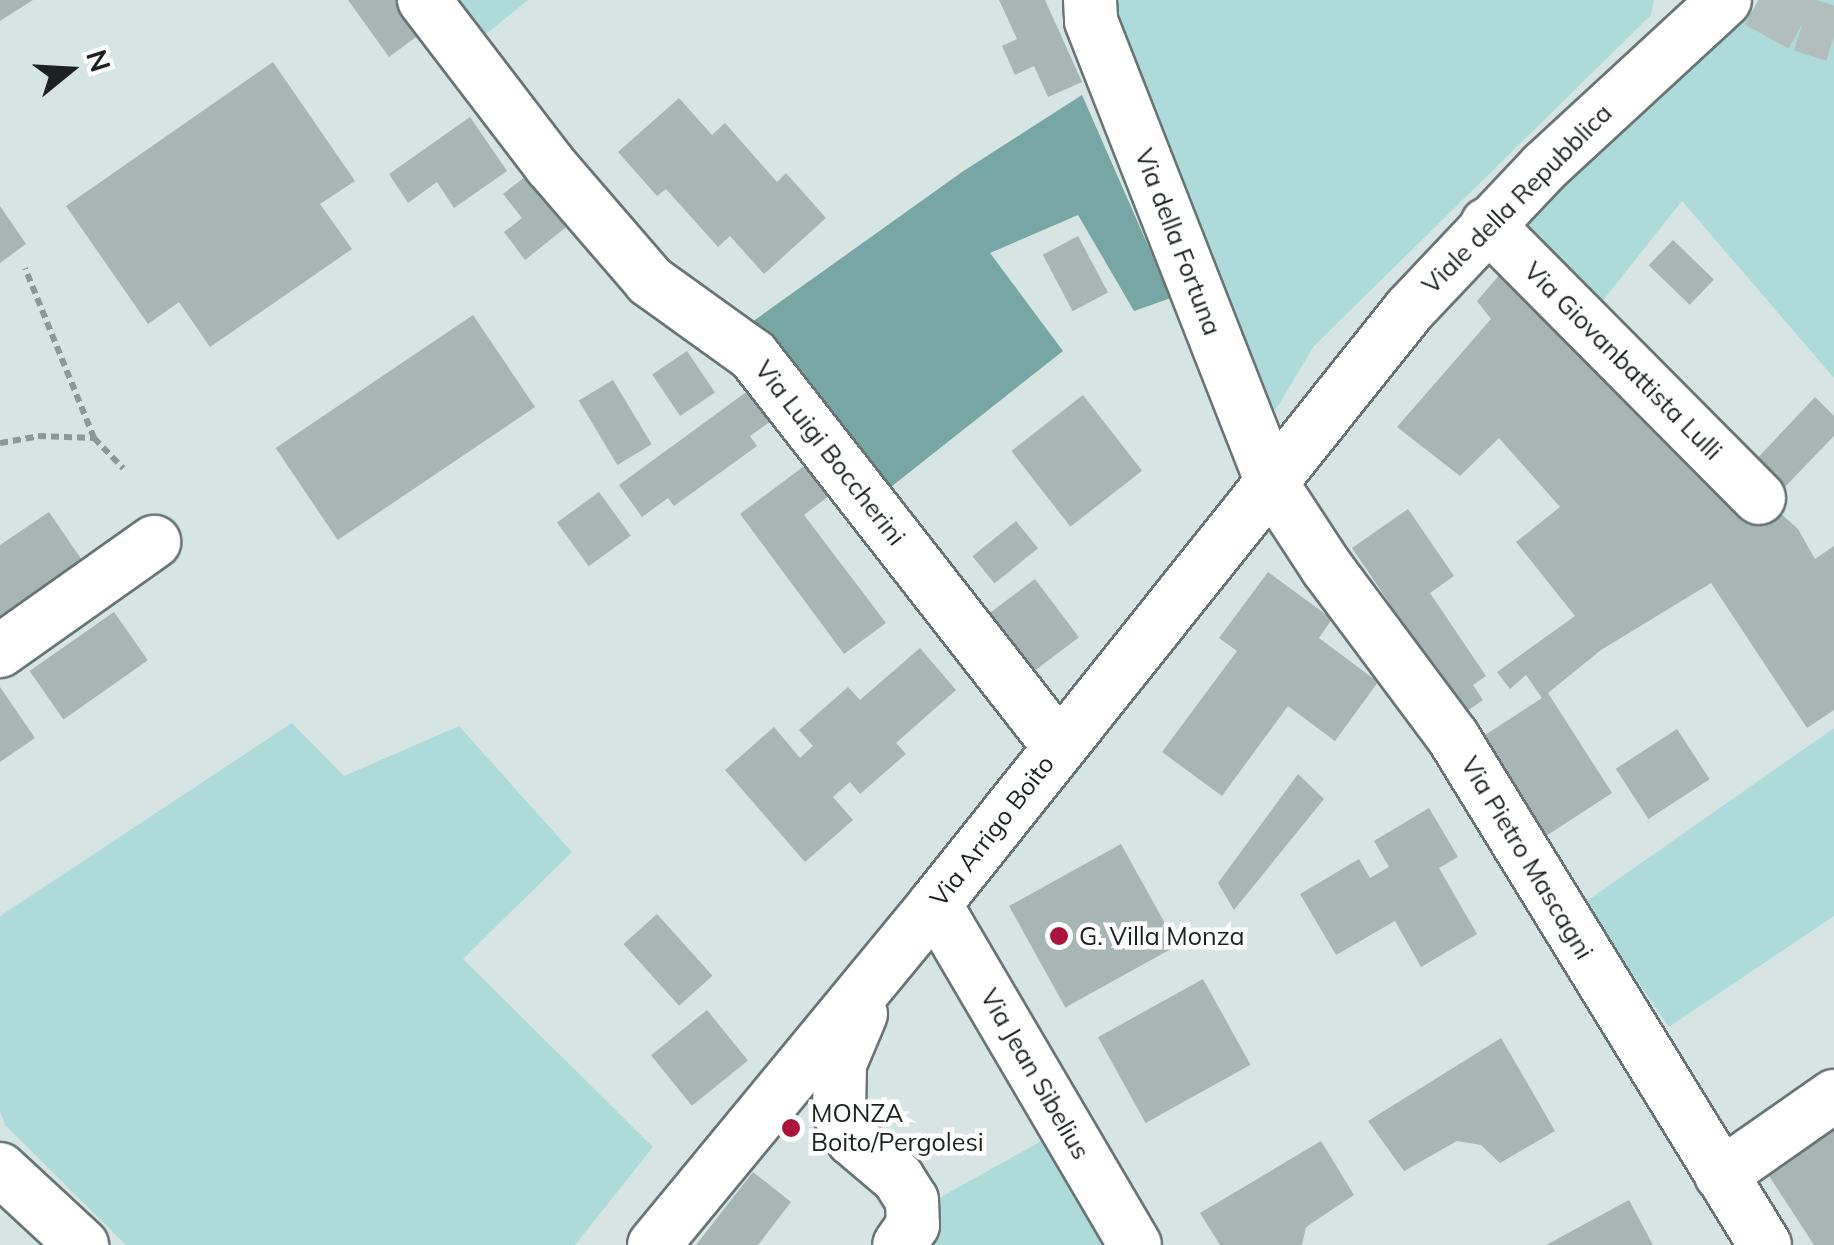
<!DOCTYPE html>
<style>
body{margin:0}
#map{position:relative;width:1834px;height:1245px;overflow:hidden;background:#d6e5e4;font-family:Mulish,sans-serif}
div>[style]{position:absolute}
[style*='--x']{left:calc(var(--x)*1px);top:calc(var(--y)*1px);width:calc(var(--w)*1px);rotate:calc(var(--a)*1deg)}
.green>*{inset:0;background:#aedbda}
.forest>*{inset:0;background:#77a6a4}
.building>*{inset:0;background:#a7b5b4;transform-origin:0 0}
.major-tunnel>*{height:55px;margin-top:-27.5px;transform-origin:0;background:repeating-linear-gradient(90deg,#b1bebd 0 55px,transparent 0 83px)}
.path>*{height:6px;margin-top:-3px;transform-origin:0;background:repeating-linear-gradient(90deg,#8c9797 0 8px,transparent 0 13px)}
.roads{filter:drop-shadow(2px 0 #677574) drop-shadow(-2px 0 #677574) drop-shadow(0 2px #677574) drop-shadow(0 -2px #677574)}
.minor>*{height:52px;margin:-26px;padding:0 26px;transform-origin:26px;border-radius:26px;background:#fff}
.dots>*{width:28px;height:28px;translate:-50% -50%;box-sizing:border-box;border:5px solid #fff;border-radius:50%}
span{translate:-50% -50%;white-space:nowrap;text-align:center;line-height:1.15;-webkit-text-stroke:9px #fff;paint-order:stroke}
.street-label{font-size:25px;color:#1c2121}
.poi-label{font-size:25px;color:#1c2121}
.left{translate:0 -50%;text-align:left}
.north{position:absolute;left:20px;top:20px;width:100px;height:100px;-webkit-text-stroke:8px #fff;paint-order:stroke;rotate:72deg;font-size:28px;font-weight:700;line-height:40px;text-align:center;color:#1c2121}
.north::after{content:'';display:block;margin:auto;width:35px;height:45px;background:#1c2121;clip-path:polygon(50% 0,100% 100%,50% 72%,0 100%)}
</style>
<div id="map">
<div class="green">
<i style="clip-path:polygon(450px 0,528px 0,480px 39px)"></i>
<i style="clip-path:polygon(1107px 0,1654px 0,1651px 15px,1314px 346px,1275px 411px)"></i>
<i style="clip-path:polygon(1764px 0,1834px 0,1834px 378px,1682px 201px,1601px 303px,1520px 225px)"></i>
<i style="clip-path:polygon(292px 723px,344px 776px,459px 726px,572px 852px,463px 959px,653px 1147px,575px 1245px,126px 1245px,5px 1125px,0 1111px,0 916px)"></i>
<i style="clip-path:polygon(1834px 728px,1834px 916px,1669px 1027px,1584px 903px)"></i>
<i style="clip-path:polygon(1054px 1134px,1118px 1245px,923px 1245px,939px 1198px)"></i>
</div>
<div class="forest">
<i style="clip-path:polygon(1082px 95px,1171px 298px,1134px 311px,1078px 215px,990px 253px,1063px 351px,887px 490px,752px 322px,962px 172px)"></i>
</div>
<div class="building">
<i style="clip-path:polygon(0 0,33px 0,0 21px)"></i>
<i style="clip-path:polygon(348px 0,412px 0,431px 26px,389px 57px)"></i>
<i style="clip-path:polygon(999px 0,1045px 0,1082px 82px,1048px 97px,1034px 66px,1015px 75px,1002px 46px,1017px 39px)"></i>
<i style="clip-path:polygon(273px 62px,355px 181px,320px 204px,352px 249px,210px 347px,179px 302px,148px 324px,66px 206px)"></i>
<i style="clip-path:polygon(679px 98px,712px 135px,725px 123px,777px 182px,786px 173px,826px 218px,764px 274px,730px 236px,718px 247px,666px 189px,657px 196px,618px 152px)"></i>
<i style="clip-path:polygon(470px 117px,507px 171px,454px 208px,437px 182px,408px 203px,389px 174px)"></i>
<i style="clip-path:polygon(530px 173px,570px 224px,525px 260px,504px 232px,522px 218px,503px 194px)"></i>
<i style="clip-path:polygon(0 206px,26px 244px,0 263px)"></i>
<i style="left:1078px;top:236px;width:64px;height:40px;rotate:62deg"></i>
<i style="left:1673px;top:240px;width:57px;height:35px;rotate:44deg"></i>
<i style="clip-path:polygon(1506px 267px,1798px 529px,1815px 559px,1834px 546px,1834px 710px,1807px 728px,1711px 583px,1601px 650px,1548px 693px,1612px 793px,1546px 836px,1482px 737px,1542px 698px,1526px 675px,1510px 689px,1497px 672px,1575px 616px,1516px 542px,1560px 507px,1499px 438px,1460px 476px,1397px 427px,1491px 319px,1477px 301px)"></i>
<i style="left:473px;top:315px;width:111px;height:238px;rotate:56deg"></i>
<i style="left:687px;top:351px;width:50px;height:42px;rotate:56deg"></i>
<i style="left:613px;top:380px;width:75px;height:40px;rotate:59deg"></i>
<i style="clip-path:polygon(760px 382px,782px 413px,750px 436px,757px 446px,674px 506px,668px 498px,642px 517px,619px 485px)"></i>
<i style="left:1083px;top:395px;width:96px;height:91px;rotate:52deg"></i>
<i style="clip-path:polygon(1815px 397px,1834px 416px,1834px 436px,1779px 493px,1751px 465px)"></i>
<i style="clip-path:polygon(819px 455px,843px 485px,804px 515px,886px 623px,844px 654px,740px 514px)"></i>
<i style="left:599px;top:492px;width:54px;height:52px;rotate:54deg"></i>
<i style="clip-path:polygon(1408px 509px,1454px 576px,1430px 593px,1486px 676px,1473px 685px,1483px 700px,1464px 713px,1352px 548px)"></i>
<i style="clip-path:polygon(49px 512px,84px 563px,0 620px,0 545px)"></i>
<i style="left:1016px;top:521px;width:35px;height:56px;rotate:51deg"></i>
<i style="clip-path:polygon(1268px 572px,1332px 619px,1319px 638px,1378px 682px,1335px 741px,1288px 706px,1222px 796px,1162px 752px,1237px 651px,1219px 638px)"></i>
<i style="left:1035px;top:579px;width:73px;height:66px;rotate:53deg"></i>
<i style="left:114px;top:612px;width:59px;height:103px;rotate:55deg"></i>
<i style="clip-path:polygon(920px 648px,956px 690px,896px 743px,906px 754px,860px 794px,850px 782px,833px 797px,853px 820px,805px 862px,725px 770px,774px 727px,800px 758px,813px 746px,799px 730px,848px 687px,860px 700px)"></i>
<i style="clip-path:polygon(0 687px,35px 738px,0 762px)"></i>
<i style="left:1677px;top:729px;width:60px;height:73px;rotate:57deg"></i>
<i style="clip-path:polygon(1298px 774px,1324px 799px,1234px 910px,1218px 883px)"></i>
<i style="clip-path:polygon(1429px 808px,1458px 857px,1439px 868px,1477px 934px,1421px 967px,1395px 921px,1336px 955px,1300px 894px,1359px 859px,1370px 878px,1389px 867px,1374px 841px)"></i>
<i style="left:1121px;top:844px;width:116px;height:128px;rotate:61deg"></i>
<i style="left:657px;top:914px;width:83px;height:45px;rotate:48deg"></i>
<i style="left:1203px;top:979px;width:98px;height:120px;rotate:61deg"></i>
<i style="left:707px;top:1010px;width:65px;height:72px;rotate:51deg"></i>
<i style="clip-path:polygon(1501px 1038px,1555px 1131px,1500px 1163px,1481px 1145px,1457px 1141px,1404px 1171px,1368px 1121px)"></i>
<i style="clip-path:polygon(1834px 1130px,1834px 1245px,1814px 1245px,1769px 1176px)"></i>
<i style="clip-path:polygon(1321px 1141px,1354px 1195px,1306px 1227px,1302px 1245px,1220px 1245px,1200px 1213px)"></i>
<i style="clip-path:polygon(753px 1172px,791px 1202px,758px 1245px,696px 1245px)"></i>
<i style="clip-path:polygon(1629px 1200px,1653px 1245px,1546px 1245px)"></i>
</div>
<div class="major-tunnel">
<i style="--x:1758;--y:0;--w:50;--a:28.6"></i>
<i style="--x:1802;--y:24;--w:34;--a:17"></i>
</div>
<div class="path">
<i style="--x:94;--y:438;--w:42;--a:46"></i>
<i style="--x:0;--y:443;--w:39;--a:-10"></i>
<i style="--x:38;--y:436;--w:56;--a:2"></i>
<i style="--x:94;--y:438;--w:183;--a:-112.1"></i>
</div>
<div class="roads">
<div class="minor">
<i style="--x:424;--y:0;--w:208;--a:52.6"></i>
<i style="--x:550;--y:165;--w:153;--a:49.2"></i>
<i style="--x:650;--y:281;--w:127;--a:35.7"></i>
<i style="--x:753;--y:355;--w:497;--a:52"></i>
<i style="--x:1090;--y:0;--w:21;--a:87"></i>
<i style="--x:1091;--y:21;--w:497;--a:68.6"></i>
<i style="--x:1272;--y:484;--w:100;--a:56.8"></i>
<i style="--x:1327;--y:568;--w:211;--a:53.3"></i>
<i style="--x:1453;--y:737;--w:596;--a:58.44"></i>
<i style="--x:1487;--y:224;--w:386;--a:45.2"></i>
<i style="--x:0;--y:651;--w:189;--a:-35.3"></i>
<i style="--x:935;--y:904;--w:395;--a:59.6"></i>
<i style="--x:861;--y:1014;--w:54;--a:112.8"></i>
<i style="--x:840;--y:1064;--w:49;--a:91.2"></i>
<i style="--x:839;--y:1113;--w:30;--a:63"></i>
<i style="--x:853;--y:1140;--w:59;--a:40.2"></i>
<i style="--x:898;--y:1178;--w:26;--a:58"></i>
<i style="--x:912;--y:1200;--w:25;--a:88"></i>
<i style="--x:913;--y:1225;--w:24;--a:125"></i>
<i style="--x:0;--y:1169;--w:112;--a:42.8"></i>
<i style="--x:1721;--y:1175;--w:138;--a:-35"></i>
<i style="--x:654;--y:1245;--w:442;--a:-50.5"></i>
<i style="--x:935;--y:904;--w:760;--a:-51.41"></i>
<i style="--x:1409;--y:310;--w:197;--a:-46.6"></i>
<i style="--x:1544;--y:167;--w:246;--a:-42.7"></i>
</div>
</div>
<div class="dots">
<i style="left:1059px;top:936px;background:#aa143d"></i>
<i style="left:791px;top:1128px;background:#aa143d"></i>
</div>
<div class="street-label">
<span style="left:1517px;top:199px;rotate:-45deg">Viale della Repubblica</span>
<span style="left:1178px;top:242px;rotate:69deg">Via della Fortuna</span>
<span style="left:1623px;top:361px;rotate:45deg">Via Giovanbattista Lulli</span>
<span style="left:830px;top:453px;rotate:52deg">Via Luigi Boccherini</span>
<span style="left:992px;top:831px;rotate:-52deg">Via Arrigo Boito</span>
<span style="left:1527px;top:858px;rotate:59deg">Via Pietro Mascagni</span>
<span style="left:1035px;top:1074px;rotate:60deg">Via Jean Sibelius</span>
</div>
<div class="poi-label">
<span class="left" style="left:1079px;top:936px">G. Villa Monza</span>
<span class="left" style="left:811px;top:1128px">MONZA<br>Boito/Pergolesi</span>
</div>
<div class="north">N</div>
</div>
